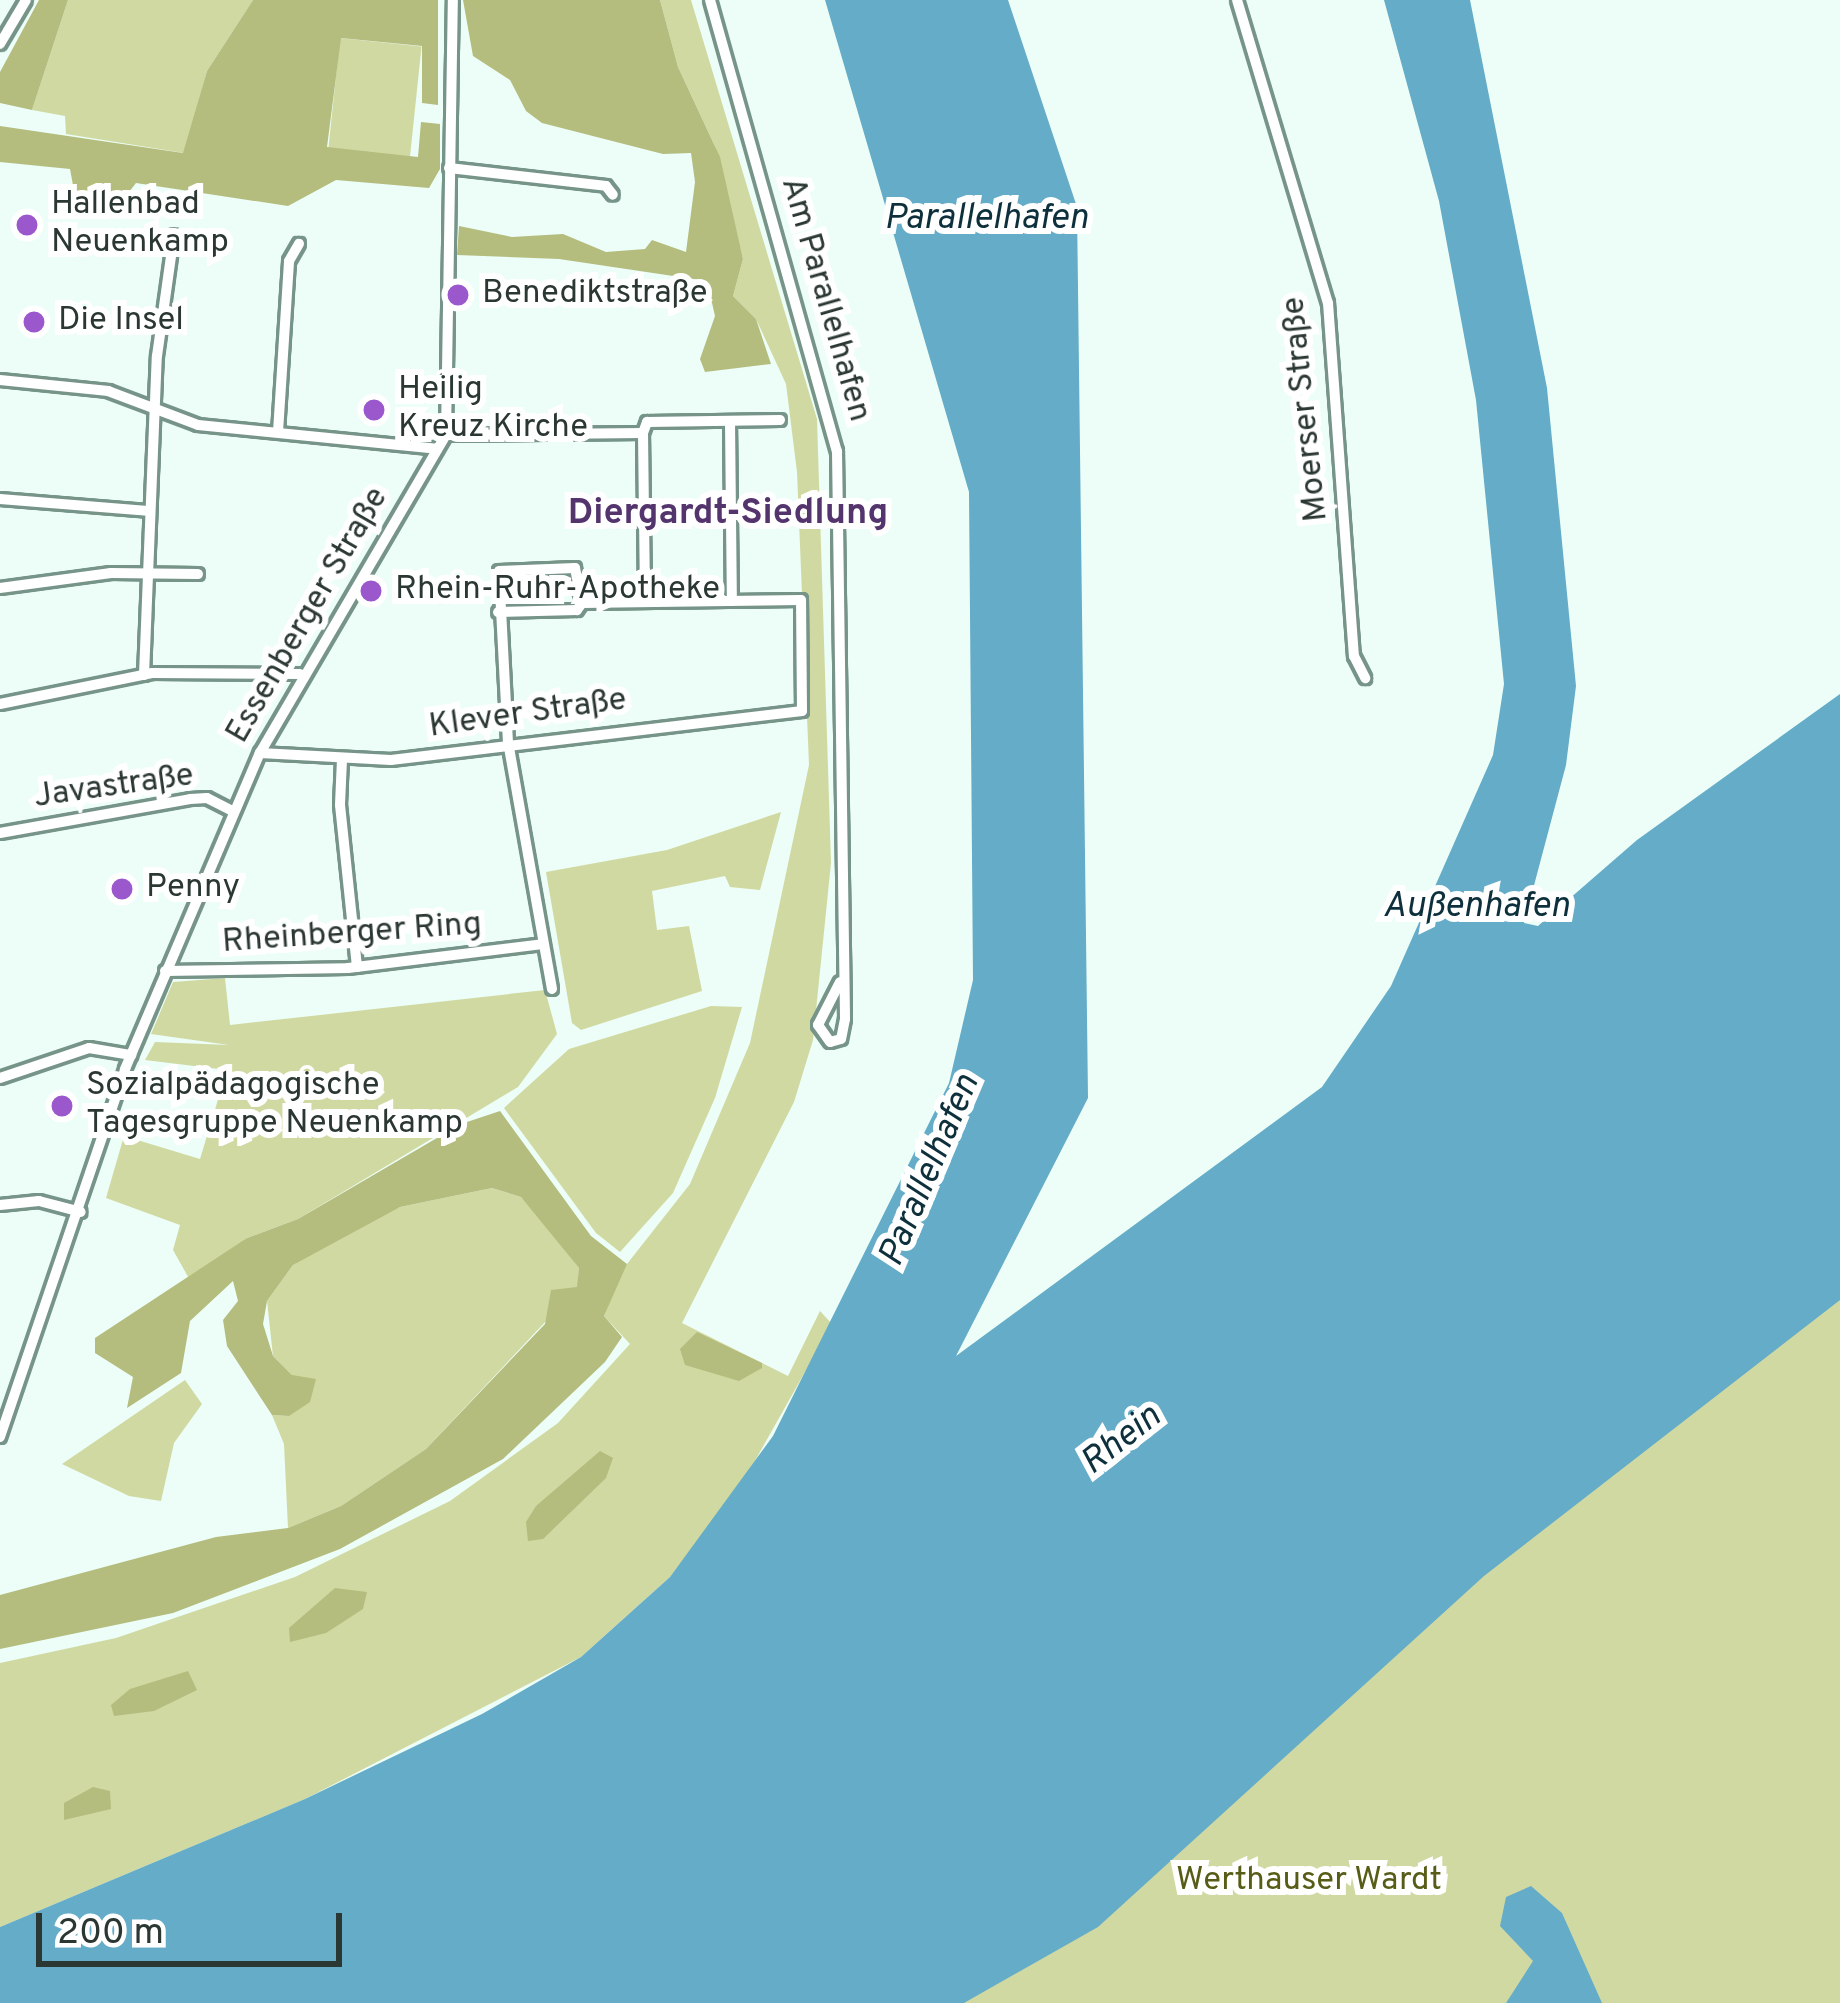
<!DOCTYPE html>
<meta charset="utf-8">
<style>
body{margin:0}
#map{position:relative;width:1840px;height:2003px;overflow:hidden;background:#ecfef7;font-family:Overpass,sans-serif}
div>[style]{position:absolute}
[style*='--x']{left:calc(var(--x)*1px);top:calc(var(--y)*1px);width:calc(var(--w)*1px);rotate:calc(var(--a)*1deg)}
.green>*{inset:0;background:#d1d9a2;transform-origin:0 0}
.forest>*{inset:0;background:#b4bc7e}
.water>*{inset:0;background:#64acc8}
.roads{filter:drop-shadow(3px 0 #779489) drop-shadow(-3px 0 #779489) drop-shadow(0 3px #779489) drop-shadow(0 -3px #779489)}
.minor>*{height:10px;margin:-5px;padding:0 5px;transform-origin:5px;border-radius:5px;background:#fff}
.dots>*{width:33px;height:33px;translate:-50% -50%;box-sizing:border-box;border:6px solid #fff;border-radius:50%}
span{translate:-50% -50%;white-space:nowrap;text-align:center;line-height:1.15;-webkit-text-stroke:12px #fff;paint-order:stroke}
.poi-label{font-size:33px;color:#2b3732}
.left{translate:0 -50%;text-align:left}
.street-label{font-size:33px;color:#2b3732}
.park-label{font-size:33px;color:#575c17}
.water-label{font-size:36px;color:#0d303c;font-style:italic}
.neighbourhood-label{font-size:36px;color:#54346d;font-weight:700}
.scale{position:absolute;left:36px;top:1913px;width:306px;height:54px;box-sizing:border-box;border:6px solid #2b3732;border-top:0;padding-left:15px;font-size:36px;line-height:42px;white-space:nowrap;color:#2b3732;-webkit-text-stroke:9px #fff;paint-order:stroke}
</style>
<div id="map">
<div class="green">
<i style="clip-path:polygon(68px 0,253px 0,207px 71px,184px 153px,66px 134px,65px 116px,32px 110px)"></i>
<i style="clip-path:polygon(660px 0,691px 0,817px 419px,831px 863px,813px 1040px,794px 1102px,682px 1323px,788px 1376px,820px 1311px,832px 1324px,743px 1482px,670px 1577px,581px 1657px,305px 1799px,0 1927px,0 1663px,116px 1638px,295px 1577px,450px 1501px,558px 1423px,630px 1344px,604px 1316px,623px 1269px,690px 1184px,750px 1043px,809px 765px,797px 472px,786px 384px,756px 319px,733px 296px,743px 259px,715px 146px,678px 67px)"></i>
<i style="left:340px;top:38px;width:82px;height:111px;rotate:6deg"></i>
<i style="left:507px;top:577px;width:27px;height:26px;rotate:2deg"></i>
<i style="clip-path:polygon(781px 812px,760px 890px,730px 887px,725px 876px,652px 891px,657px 930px,689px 926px,702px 991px,581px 1030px,572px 1023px,546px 872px,667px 850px)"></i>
<i style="clip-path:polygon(225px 978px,230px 1025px,545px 990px,557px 1034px,518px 1087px,298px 1219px,247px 1238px,191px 1282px,173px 1250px,180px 1225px,106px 1198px,124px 1136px,200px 1159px,227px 1070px,145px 1060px,155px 1042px,229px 1045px,151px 1034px,173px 982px)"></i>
<i style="clip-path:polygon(711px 1006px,742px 1007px,715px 1098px,673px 1193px,620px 1252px,596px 1233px,504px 1108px,569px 1049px)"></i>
<i style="clip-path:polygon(492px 1188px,521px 1197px,552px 1232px,579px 1268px,578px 1287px,426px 1449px,341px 1506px,288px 1528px,284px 1444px,272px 1415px,289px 1416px,292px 1375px,273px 1356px,267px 1301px,293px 1265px,358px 1225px,400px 1207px)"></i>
<i style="clip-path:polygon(1840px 1283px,1840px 2003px,935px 2003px,1318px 1709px)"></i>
<i style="clip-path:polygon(185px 1380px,202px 1404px,174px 1443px,161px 1501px,129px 1496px,62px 1464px)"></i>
</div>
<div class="forest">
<i style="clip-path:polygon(39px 0,68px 0,32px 110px,0 103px,0 72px)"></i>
<i style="clip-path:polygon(253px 0,438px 0,438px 105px,422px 103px,422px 46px,341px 38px,327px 147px,418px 157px,421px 122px,440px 124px,440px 169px,429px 188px,336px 180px,288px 206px,136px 183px,122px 201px,95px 203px,75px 196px,70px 169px,0 162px,0 126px,183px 153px,207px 71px)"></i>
<i style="clip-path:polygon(463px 0,660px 0,678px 67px,720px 157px,743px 259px,733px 296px,756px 319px,771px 364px,705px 372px,700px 359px,715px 316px,707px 281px,559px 259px,457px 255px,459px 226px,512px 237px,563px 234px,606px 252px,645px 249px,652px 240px,686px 252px,695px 182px,691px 153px,663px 154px,542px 123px,526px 111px,510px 80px,473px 56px)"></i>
<i style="clip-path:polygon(500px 1111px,591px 1236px,627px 1264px,604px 1316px,622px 1337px,605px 1362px,503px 1459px,340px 1549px,173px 1613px,0 1649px,0 1595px,216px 1537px,288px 1528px,341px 1506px,426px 1449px,545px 1324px,551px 1290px,577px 1287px,579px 1268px,521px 1197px,492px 1188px,400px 1207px,293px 1265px,267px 1301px,263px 1324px,273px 1356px,292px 1375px,316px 1379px,310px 1402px,289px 1416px,272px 1415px,227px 1346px,223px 1320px,238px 1301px,233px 1281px,190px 1321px,181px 1373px,127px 1408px,133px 1377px,95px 1353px,95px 1338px,247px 1238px,298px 1219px,461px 1124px)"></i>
<i style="clip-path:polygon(697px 1332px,762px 1363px,762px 1368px,739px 1381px,685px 1365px,680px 1349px)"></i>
<i style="clip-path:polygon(600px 1451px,613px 1458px,606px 1478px,543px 1539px,528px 1541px,526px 1522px,536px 1506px)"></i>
<i style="clip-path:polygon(335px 1588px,367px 1592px,363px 1609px,326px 1633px,290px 1642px,289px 1628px)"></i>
<i style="clip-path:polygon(188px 1671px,197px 1690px,154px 1711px,114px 1716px,111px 1705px,130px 1689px)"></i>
<i style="clip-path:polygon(93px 1787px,110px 1791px,111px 1809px,64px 1820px,64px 1803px)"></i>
</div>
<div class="water">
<i style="clip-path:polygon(825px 0,1008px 0,1077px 207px,1088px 1098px,956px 1356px,1322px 1087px,1391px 986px,1493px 755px,1504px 684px,1476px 400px,1439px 201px,1384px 0,1470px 0,1547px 388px,1576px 686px,1566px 765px,1524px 923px,1538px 926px,1637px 840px,1840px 694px,1840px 1300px,1484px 1576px,1098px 1927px,964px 2003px,0 2003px,0 1927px,305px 1799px,482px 1714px,581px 1657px,670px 1577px,773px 1436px,949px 1083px,973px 980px,969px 492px)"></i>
<i style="clip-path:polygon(1531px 1886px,1562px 1913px,1602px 2003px,1506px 2003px,1533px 1961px,1500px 1926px,1506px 1897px)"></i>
</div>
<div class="roads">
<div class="minor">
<i style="--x:710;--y:0;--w:469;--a:74.3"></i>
<i style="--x:837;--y:451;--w:568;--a:89.19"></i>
<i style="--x:845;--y:1019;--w:20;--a:101"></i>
<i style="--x:841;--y:1039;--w:11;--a:165"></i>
<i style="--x:830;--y:1042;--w:21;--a:-125"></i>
<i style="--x:818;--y:1025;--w:48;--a:-62.9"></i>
<i style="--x:1237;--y:0;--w:316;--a:73.3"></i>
<i style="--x:1328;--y:303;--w:354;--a:85.8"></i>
<i style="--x:1354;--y:656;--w:25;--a:63"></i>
<i style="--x:0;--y:44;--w:51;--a:-59.4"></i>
<i style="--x:449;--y:168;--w:158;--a:6.5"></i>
<i style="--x:606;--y:186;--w:11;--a:52"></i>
<i style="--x:0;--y:380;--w:109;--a:5.8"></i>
<i style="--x:108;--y:391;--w:96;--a:20.7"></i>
<i style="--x:198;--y:425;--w:240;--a:5.7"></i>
<i style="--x:730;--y:421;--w:180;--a:89.4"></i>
<i style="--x:278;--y:432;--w:171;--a:-86.3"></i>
<i style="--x:289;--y:261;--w:20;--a:-60"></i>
<i style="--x:643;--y:433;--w:168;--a:89.3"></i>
<i style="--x:446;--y:435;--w:197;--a:-0.6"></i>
<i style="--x:643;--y:433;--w:12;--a:-70"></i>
<i style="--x:647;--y:422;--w:133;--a:-0.9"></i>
<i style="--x:0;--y:499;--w:148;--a:4.6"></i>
<i style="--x:644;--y:510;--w:87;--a:0"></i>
<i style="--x:0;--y:588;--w:112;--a:-7.7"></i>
<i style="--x:111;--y:573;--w:87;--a:0.7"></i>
<i style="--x:144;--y:675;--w:319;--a:-87.7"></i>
<i style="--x:157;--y:356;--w:122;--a:-82"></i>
<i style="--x:0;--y:704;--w:155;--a:-11.5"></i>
<i style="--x:152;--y:673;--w:148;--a:0.4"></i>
<i style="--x:260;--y:753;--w:131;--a:3.1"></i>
<i style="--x:391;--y:760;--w:414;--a:-6.8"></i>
<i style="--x:802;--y:711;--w:111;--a:-90.5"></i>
<i style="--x:801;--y:600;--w:219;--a:179.2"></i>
<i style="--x:582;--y:603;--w:9;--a:126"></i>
<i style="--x:577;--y:610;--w:79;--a:178.5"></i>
<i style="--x:342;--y:759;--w:46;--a:92.5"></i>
<i style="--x:340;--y:805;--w:163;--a:84"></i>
<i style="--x:0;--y:833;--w:193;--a:-10.1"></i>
<i style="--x:190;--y:799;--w:17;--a:-3"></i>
<i style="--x:207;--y:798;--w:30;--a:27"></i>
<i style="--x:165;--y:971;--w:183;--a:-0.9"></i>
<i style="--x:348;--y:968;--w:196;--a:-7"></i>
<i style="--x:552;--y:989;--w:250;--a:-100.1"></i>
<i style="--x:508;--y:743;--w:172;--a:-93"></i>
<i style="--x:499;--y:571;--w:76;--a:-2.3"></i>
<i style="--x:575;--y:568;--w:36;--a:79"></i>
<i style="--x:0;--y:1078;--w:94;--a:-18.6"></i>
<i style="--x:89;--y:1048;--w:43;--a:9.5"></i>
<i style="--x:0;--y:1205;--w:39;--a:-6"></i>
<i style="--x:39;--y:1201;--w:43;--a:14.7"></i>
<i style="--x:0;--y:1437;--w:389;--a:-71.2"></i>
<i style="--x:125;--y:1069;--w:344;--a:-66.9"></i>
<i style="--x:260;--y:753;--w:368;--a:-59.7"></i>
<i style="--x:446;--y:435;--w:435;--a:-89.1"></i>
</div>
</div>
<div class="dots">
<i style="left:27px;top:225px;background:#9b58cd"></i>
<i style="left:458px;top:295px;background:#9b58cd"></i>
<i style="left:34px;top:322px;background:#9b58cd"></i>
<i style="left:374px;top:410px;background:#9b58cd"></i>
<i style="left:371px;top:591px;background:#9b58cd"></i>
<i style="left:122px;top:889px;background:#9b58cd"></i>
<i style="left:62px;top:1106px;background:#9b58cd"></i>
</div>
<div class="poi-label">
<span class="left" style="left:51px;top:225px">Hallenbad<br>Neuenkamp</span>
<span class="left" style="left:482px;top:295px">Benediktstraße</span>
<span class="left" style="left:58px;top:322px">Die Insel</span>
<span class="left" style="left:398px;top:410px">Heilig<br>Kreuz Kirche</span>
<span class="left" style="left:395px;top:591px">Rhein-Ruhr-Apotheke</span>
<span class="left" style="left:146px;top:889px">Penny</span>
<span class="left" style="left:86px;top:1106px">Sozialpädagogische<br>Tagesgruppe Neuenkamp</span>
</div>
<div class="street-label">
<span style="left:824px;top:300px;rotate:74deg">Am Parallelhafen</span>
<span style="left:1307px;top:409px;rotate:-96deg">Moerser Straße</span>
<span style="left:309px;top:616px;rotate:-60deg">Essenberger Straße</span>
<span style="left:528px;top:715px;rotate:-8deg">Klever Straße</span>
<span style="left:114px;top:788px;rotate:-8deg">Javastraße</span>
<span style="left:352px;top:935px;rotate:-4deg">Rheinberger Ring</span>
</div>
<div class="park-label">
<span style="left:1309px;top:1882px">Werthauser Wardt</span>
</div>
<div class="water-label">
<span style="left:986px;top:220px">Parallelhafen</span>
<span style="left:1476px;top:908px">Außenhafen</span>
<span style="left:931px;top:1171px;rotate:-67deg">Parallelhafen</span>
<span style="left:1122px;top:1441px;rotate:-38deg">Rhein</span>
</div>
<div class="neighbourhood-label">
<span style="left:728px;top:515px">Diergardt-Siedlung</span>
</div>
<div class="scale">200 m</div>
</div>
